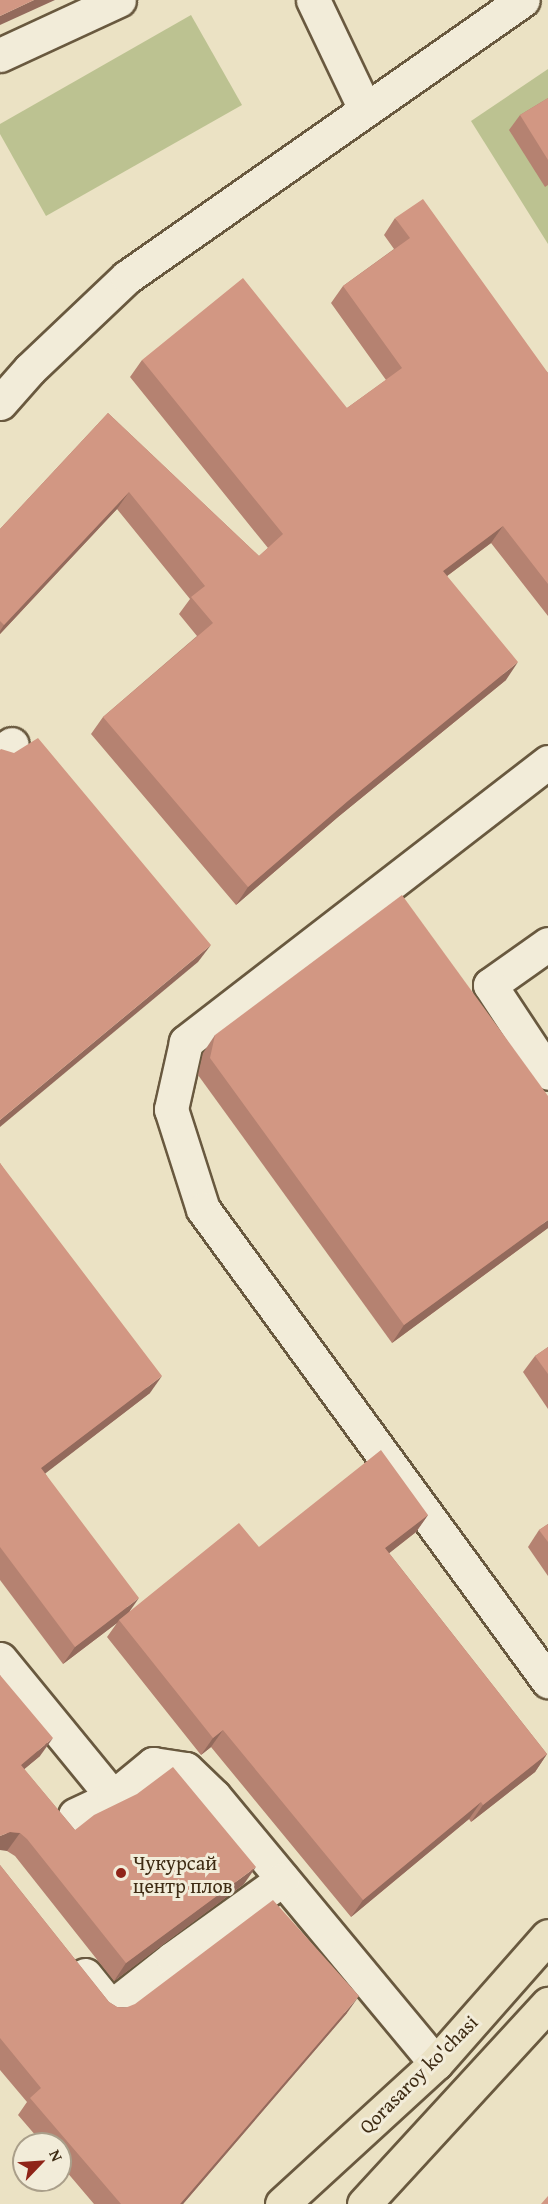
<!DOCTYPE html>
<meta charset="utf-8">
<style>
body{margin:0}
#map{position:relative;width:548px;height:2204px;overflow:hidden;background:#ebe2c4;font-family:"Gentium Book Plus",serif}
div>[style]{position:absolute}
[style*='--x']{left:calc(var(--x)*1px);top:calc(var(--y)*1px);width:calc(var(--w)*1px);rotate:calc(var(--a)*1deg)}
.green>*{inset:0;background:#bcc291}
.roads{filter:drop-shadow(2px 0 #69593f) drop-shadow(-2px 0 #69593f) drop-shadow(0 2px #69593f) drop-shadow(0 -2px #69593f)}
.minor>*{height:33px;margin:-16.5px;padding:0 16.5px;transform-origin:16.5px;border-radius:16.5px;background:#f2ecd9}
.major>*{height:33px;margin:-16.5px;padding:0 16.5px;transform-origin:16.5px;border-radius:16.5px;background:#ebe2c4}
.wall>*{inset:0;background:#b58271}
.shaded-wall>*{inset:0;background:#936a5c}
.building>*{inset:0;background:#d29783}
.dots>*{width:16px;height:16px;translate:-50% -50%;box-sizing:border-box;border:3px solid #f2ecd9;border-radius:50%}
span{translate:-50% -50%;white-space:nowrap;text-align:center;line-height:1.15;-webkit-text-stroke:6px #f2ecd9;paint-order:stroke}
.poi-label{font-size:20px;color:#3e2b13}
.left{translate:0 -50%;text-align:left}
.street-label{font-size:20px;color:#3e2b13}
.north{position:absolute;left:12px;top:2132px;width:60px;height:60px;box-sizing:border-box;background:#f2ecd9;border:2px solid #aa9f8a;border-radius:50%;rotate:65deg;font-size:16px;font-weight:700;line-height:24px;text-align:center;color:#3e2b13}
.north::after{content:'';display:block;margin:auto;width:21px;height:27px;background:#8f2418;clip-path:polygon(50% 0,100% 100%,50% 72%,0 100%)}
</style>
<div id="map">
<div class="green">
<i style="clip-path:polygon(191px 15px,242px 105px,46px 216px,0 134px,0 124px)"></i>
<i style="clip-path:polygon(548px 69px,548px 244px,471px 121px)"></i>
</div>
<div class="roads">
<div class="minor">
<i style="--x:313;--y:0;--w:121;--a:64.5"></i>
<i style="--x:0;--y:55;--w:131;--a:-24.8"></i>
<i style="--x:0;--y:403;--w:45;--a:-48.6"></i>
<i style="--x:30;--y:369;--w:134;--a:-43.5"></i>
<i style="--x:127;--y:277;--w:483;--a:-35"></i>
<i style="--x:0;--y:752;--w:14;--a:-34"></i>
<i style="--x:548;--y:762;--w:458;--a:142.3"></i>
<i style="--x:186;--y:1042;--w:69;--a:102.6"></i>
<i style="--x:171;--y:1109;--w:105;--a:72.3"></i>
<i style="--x:203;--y:1209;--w:585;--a:53.84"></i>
<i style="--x:548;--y:944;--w:71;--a:144.7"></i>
<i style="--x:490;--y:985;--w:105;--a:56.6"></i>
<i style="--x:0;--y:1659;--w:178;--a:50.7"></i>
<i style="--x:75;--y:1815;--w:42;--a:-25.3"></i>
<i style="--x:113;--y:1797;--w:52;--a:-39.5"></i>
<i style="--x:153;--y:1764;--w:33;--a:9"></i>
<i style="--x:186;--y:1769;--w:39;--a:44"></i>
<i style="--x:214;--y:1796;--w:347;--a:50.3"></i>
<i style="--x:85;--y:1975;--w:41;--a:50.9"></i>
<i style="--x:111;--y:2007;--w:79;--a:-38.3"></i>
<i style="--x:173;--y:1958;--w:135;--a:-35.7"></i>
</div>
<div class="major">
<i style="--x:282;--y:2204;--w:209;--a:-42.5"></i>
<i style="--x:436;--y:2063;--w:169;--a:-48.6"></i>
<i style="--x:364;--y:2204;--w:272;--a:-47.4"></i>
</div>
</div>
<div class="wall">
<i style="clip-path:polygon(548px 98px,548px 185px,545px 187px,509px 130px,520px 115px)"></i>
<i style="clip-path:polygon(395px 218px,548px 373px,548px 616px,491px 543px,447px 576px,506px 680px,338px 817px,236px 905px,91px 734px,103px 717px,197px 636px,179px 614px,190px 599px,117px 509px,0 634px,0 529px,108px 413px,259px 556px,268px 548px,130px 377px,142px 360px,347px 408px,386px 380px,331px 303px,343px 286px,394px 249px,384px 235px)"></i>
<i style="clip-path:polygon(215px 1035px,548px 1228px,392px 1343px,198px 1075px,203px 1053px)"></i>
<i style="clip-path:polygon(0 1163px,150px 1393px,45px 1473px,130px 1612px,259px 1547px,428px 1515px,416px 1532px,389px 1553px,547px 1754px,535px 1772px,471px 1822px,469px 1819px,351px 1917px,211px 1747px,201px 1755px,107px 1637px,117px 1623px,63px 1664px,0 1580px)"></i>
<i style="clip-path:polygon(548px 1347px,548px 1409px,523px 1372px,535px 1356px)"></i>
<i style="clip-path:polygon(548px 1524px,548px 1576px,528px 1547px,539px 1530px)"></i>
<i style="clip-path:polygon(0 1675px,40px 1756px,24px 1769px,75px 1830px,244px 1884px,114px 1981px,15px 1856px,7px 1851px)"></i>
<i style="clip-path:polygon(0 1865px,109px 2002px,117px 2007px,347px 2013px,183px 2204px,94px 2204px,60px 2164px,60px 2144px,43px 2144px,18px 2115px,27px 2102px,0 2070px)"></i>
</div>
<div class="shaded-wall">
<i style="clip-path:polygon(34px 0,55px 0,0 25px,0 16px)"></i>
<i style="clip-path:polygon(129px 492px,117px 509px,0 634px,0 631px,4px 625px)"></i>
<i style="clip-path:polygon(503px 526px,491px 543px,431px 588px,443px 571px)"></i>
<i style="clip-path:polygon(518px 662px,506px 680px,338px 817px,236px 905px,248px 887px,349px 800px)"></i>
<i style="clip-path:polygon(211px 945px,198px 962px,0 1127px,0 1120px)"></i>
<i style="clip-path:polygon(548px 1220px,548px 1228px,392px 1343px,404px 1325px)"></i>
<i style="clip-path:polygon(162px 1376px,150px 1393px,29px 1486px,41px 1468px)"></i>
<i style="clip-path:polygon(428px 1515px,416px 1532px,373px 1566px,385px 1548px)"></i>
<i style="clip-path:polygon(139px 1598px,127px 1615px,119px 1620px,117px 1623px,63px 1664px,75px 1647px)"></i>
<i style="clip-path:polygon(223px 1730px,211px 1747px,201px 1755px,213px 1738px)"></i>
<i style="clip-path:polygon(53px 1738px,40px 1756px,9px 1782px,21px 1765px)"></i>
<i style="clip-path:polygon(547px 1754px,535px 1772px,471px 1822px,483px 1805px)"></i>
<i style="clip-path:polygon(481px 1802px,469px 1819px,351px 1917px,363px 1900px)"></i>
<i style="clip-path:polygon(10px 1832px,20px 1833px,7px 1851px,0 1850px,0 1836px)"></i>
<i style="clip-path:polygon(256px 1867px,244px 1884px,114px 1981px,126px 1963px)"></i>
<i style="clip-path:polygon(359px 1996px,347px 2013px,183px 2204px,180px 2204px)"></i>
</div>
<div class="building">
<i style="clip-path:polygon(0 0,34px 0,0 16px)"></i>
<i style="clip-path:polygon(548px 98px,548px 160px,520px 115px)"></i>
<i style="clip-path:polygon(423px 199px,548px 373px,548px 584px,503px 526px,443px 571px,518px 662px,349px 800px,248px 887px,103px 717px,213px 623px,191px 597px,205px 586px,129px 492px,4px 625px,0 621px,0 529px,108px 413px,259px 556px,283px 534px,142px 360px,243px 278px,347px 408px,402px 368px,343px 286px,410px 238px,395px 218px)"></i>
<i style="clip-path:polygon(38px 738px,211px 945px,0 1120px,0 750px,1px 749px,14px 753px)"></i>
<i style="clip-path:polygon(402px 895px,548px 1096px,548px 1220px,404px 1325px,210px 1058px,215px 1035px)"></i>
<i style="clip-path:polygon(0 1163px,162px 1376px,41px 1468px,139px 1598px,75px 1647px,0 1547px)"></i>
<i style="clip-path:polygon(548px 1347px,548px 1374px,535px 1356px)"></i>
<i style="clip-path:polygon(381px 1450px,428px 1515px,385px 1548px,547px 1754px,483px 1805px,481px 1802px,363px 1900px,223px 1730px,213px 1738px,119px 1620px,239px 1523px,259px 1547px)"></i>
<i style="clip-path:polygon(548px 1524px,548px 1542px,539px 1530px)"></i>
<i style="clip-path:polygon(0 1675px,53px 1738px,21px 1765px,75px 1830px,94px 1815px,137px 1794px,173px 1767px,256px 1867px,126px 1963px,27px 1839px,20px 1833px,10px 1832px,0 1836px)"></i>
<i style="clip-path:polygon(0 1865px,109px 2002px,117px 2007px,125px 2008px,135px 2004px,273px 1900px,359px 1996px,180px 2204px,121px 2204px,30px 2098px,41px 2088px,0 2038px)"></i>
<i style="clip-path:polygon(548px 2196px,548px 2204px,541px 2204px)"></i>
</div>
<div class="dots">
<i style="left:121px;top:1873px;background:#8f2418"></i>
</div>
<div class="poi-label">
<span class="left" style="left:133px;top:1874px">Чукурсай<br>центр плов</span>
</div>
<div class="street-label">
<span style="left:418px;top:2074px;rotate:-45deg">Qorasaroy ko'chasi</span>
</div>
<div class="north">N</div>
</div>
